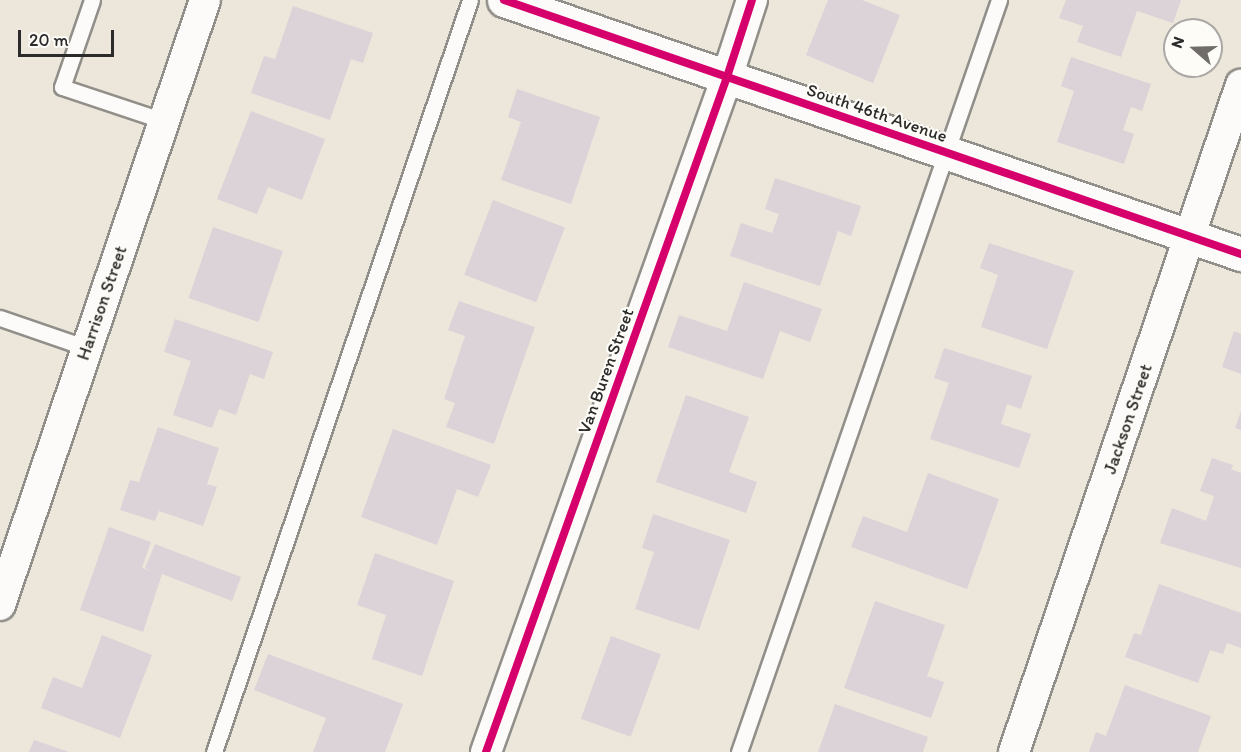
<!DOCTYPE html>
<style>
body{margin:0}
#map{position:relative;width:1241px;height:752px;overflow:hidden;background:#ece6db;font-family:Itim,sans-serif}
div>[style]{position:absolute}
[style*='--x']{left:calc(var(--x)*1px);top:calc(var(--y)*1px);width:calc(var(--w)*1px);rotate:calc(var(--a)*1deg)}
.building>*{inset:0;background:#dbd3d8;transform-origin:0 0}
.roads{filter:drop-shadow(2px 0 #918f89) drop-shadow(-2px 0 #918f89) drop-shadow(0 2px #918f89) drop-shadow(0 -2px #918f89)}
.lane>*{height:15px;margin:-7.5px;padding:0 7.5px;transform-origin:7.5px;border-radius:7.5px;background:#fcfbfa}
.street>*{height:30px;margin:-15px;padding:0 15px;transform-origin:15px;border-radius:15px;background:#fcfbfa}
.secondary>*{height:33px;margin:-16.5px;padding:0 16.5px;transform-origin:16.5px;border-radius:16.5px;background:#fcfbfa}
.cycleway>*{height:8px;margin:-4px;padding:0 4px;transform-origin:4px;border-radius:4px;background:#d6006c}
span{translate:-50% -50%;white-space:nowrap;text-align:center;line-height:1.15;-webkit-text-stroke:4.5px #fdfcf7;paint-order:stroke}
.street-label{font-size:18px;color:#2b2b2b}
.north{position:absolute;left:1163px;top:18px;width:60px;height:60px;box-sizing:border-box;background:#fdfcf7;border:2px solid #a9a8a5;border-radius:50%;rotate:290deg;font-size:16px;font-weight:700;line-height:24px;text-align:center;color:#2b2b2b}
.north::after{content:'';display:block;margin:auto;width:21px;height:27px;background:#6f6c69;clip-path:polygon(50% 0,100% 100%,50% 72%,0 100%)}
.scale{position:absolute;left:18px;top:30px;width:96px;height:27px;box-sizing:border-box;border:3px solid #2b2b2b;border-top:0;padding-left:8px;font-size:18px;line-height:21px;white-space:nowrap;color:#2b2b2b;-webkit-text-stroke:4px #fdfcf7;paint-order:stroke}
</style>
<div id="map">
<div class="building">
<i style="clip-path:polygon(828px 0,862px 0,900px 15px,873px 83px,806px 55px)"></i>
<i style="clip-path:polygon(1066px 0,1181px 0,1173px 23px,1137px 11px,1121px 57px,1077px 42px,1083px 26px,1059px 18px)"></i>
<i style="clip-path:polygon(293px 6px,373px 33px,363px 63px,351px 59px,330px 120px,251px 93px,264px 56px,275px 59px)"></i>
<i style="clip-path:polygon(1071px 57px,1151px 84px,1142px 111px,1131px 107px,1123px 130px,1134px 134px,1124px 164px,1057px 142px,1074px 91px,1061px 86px)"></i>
<i style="clip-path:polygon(517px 89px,600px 117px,571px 204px,501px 180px,521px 122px,508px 117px)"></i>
<i style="clip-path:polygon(251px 111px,325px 139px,302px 200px,268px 187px,257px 214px,217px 199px)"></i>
<i style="clip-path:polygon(775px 178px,861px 206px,851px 236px,838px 231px,820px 286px,730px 256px,741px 223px,772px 233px,779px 214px,765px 209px)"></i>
<i style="left:493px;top:200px;width:77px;height:80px;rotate:21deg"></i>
<i style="left:213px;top:227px;width:74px;height:75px;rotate:19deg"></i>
<i style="clip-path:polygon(989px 243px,1074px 271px,1047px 349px,981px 327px,998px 275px,980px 268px)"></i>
<i style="clip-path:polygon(744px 282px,822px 309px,810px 342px,780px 331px,763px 379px,668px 347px,679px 315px,727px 331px)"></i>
<i style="clip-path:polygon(459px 301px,535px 327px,494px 444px,446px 427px,455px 403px,444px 399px,465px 336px,448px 330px)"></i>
<i style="clip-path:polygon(175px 319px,273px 352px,264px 379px,250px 374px,236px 415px,219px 409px,212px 428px,173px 415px,191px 361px,164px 352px)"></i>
<i style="clip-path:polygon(1234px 331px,1241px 334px,1241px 374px,1222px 367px)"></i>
<i style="clip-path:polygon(944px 348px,1032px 376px,1021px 409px,1007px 404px,1001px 424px,1031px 434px,1019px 468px,930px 439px,949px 383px,934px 378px)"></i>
<i style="clip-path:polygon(686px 395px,749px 417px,729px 472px,757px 482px,746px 513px,656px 482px)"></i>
<i style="clip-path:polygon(1241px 411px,1241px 430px,1235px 428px)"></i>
<i style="clip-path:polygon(158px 427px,219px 448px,207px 484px,217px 487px,203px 526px,159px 511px,155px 521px,120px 510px,130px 480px,139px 482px)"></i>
<i style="clip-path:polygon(393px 429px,491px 465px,478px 497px,457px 489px,437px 545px,361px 517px)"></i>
<i style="clip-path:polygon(1212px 458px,1233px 465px,1231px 469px,1241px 473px,1241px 568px,1160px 543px,1172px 508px,1206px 521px,1214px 496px,1200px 491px)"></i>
<i style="clip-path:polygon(928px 473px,999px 499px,967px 589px,851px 547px,863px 516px,907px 532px)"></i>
<i style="clip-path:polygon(653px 514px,730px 540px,699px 630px,635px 609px,654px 552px,642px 548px)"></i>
<i style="clip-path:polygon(109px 527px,151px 542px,142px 568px,151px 571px,145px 568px,155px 544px,241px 577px,232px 601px,162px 574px,143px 632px,80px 610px)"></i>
<i style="clip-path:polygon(375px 553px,454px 581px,422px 676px,372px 659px,386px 615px,357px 605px)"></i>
<i style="clip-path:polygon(1159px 584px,1241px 613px,1241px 648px,1227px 643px,1223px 654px,1210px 650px,1198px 683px,1125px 657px,1134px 633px,1141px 635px)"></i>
<i style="clip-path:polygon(875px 601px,945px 625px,927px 676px,944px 682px,931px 718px,844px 688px)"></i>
<i style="clip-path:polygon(102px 635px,152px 655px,120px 738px,41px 708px,53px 677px,82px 688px)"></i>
<i style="left:611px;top:636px;width:53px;height:88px;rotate:20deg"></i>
<i style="clip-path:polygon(268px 654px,403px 704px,385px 752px,313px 752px,326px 718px,254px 690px)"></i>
<i style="clip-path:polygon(1125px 685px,1211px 716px,1198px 752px,1089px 752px,1096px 732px,1106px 736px)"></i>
<i style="clip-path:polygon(835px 704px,928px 737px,923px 752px,818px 752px)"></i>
<i style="clip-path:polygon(34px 740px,69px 752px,29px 752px)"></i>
</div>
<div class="roads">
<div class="lane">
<i style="--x:92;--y:0;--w:92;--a:109"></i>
<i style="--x:62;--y:87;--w:108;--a:18.4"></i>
<i style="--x:0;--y:318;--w:92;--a:19"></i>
<i style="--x:214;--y:752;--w:794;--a:-71.2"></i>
<i style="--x:739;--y:752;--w:796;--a:-70.93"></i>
</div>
<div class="street">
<i style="--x:0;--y:605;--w:639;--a:-71.28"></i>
<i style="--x:486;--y:752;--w:717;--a:-70.35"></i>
<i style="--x:727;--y:77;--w:81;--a:-72"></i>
<i style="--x:1014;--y:752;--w:705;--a:-71.21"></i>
</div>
<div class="secondary">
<i style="--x:504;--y:0;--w:780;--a:19.02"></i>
</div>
</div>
<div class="cycleway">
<i style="--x:504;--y:0;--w:780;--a:19.02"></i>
<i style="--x:486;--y:752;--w:717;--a:-70.35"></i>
<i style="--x:727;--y:77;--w:81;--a:-72"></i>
</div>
<div class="street-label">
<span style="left:877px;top:113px;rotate:19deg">South 46th Avenue</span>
<span style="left:102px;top:303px;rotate:-71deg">Harrison Street</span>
<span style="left:606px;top:371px;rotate:-70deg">Van Buren Street</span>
<span style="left:1128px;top:419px;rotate:-71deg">Jackson Street</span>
</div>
<div class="north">N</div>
<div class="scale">20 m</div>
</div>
